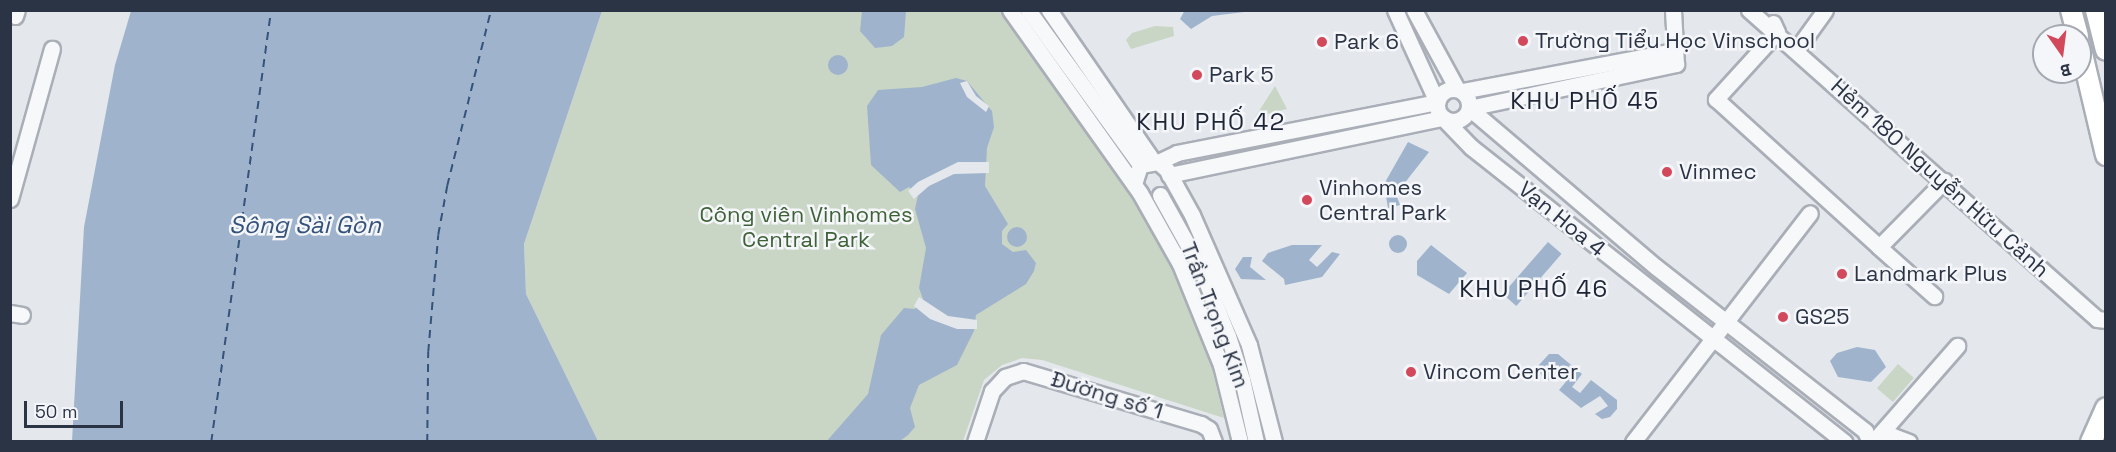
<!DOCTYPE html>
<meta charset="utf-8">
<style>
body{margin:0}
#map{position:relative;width:2116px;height:452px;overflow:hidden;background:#e4e7ec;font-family:"Space Grotesk",sans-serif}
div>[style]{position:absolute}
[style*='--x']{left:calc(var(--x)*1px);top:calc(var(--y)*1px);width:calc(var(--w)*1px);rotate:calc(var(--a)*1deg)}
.green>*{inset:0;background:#c9d6c5;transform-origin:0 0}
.water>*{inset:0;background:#9fb4cc;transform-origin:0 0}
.round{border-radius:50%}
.pier>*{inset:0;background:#e4e7ec}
.ferry>*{height:1.5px;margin-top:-0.75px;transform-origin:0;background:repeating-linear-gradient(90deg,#34527a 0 8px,transparent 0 14px)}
.roads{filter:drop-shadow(2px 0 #a9aeb7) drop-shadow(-2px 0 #a9aeb7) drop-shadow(0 2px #a9aeb7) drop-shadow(0 -2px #a9aeb7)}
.minor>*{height:15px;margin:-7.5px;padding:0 7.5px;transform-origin:7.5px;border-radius:7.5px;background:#f7f8fa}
.minor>.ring{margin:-7.5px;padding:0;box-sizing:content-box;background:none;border:15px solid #f7f8fa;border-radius:50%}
.major>*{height:20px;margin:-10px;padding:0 10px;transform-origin:10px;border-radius:10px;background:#fff}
.dots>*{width:16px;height:16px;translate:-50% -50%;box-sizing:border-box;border:3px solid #f4f6f9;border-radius:50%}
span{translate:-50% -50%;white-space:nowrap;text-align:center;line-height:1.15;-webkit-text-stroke:5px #f4f6f9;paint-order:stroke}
.poi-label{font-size:22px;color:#2b3445}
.left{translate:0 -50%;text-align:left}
.street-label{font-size:22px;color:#2b3445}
.park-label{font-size:22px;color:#3f6138}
.neighbourhood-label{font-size:24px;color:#1d2536;letter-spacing:1.5px}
.water-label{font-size:24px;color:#34527a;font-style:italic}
.frame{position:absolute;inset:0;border:12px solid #2b3445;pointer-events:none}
.north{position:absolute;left:2032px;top:24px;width:60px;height:60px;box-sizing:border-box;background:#f4f6f9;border:2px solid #a4a8b1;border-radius:50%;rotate:166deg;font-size:16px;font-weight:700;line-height:24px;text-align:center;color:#2b3445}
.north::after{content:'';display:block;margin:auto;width:21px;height:27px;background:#d1495b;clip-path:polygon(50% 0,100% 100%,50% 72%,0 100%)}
.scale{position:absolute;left:24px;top:401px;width:99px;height:27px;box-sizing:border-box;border:3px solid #2b3445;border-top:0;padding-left:8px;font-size:18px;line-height:21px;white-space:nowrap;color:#2b3445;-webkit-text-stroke:4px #f4f6f9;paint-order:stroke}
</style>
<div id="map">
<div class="green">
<i style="clip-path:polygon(602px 11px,1003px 11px,1133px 194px,1178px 270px,1204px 335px,1224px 418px,1042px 360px,1022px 358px,1002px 365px,984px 380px,963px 441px,598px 441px,526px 294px,524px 244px)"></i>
<i style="clip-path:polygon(1155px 26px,1173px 27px,1174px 36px,1131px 49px,1126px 40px,1132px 33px)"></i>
<i style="clip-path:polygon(1275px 86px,1287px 109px,1255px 117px)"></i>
<i style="left:1898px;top:364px;width:21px;height:32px;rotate:41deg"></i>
</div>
<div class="water">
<i style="clip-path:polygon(1185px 10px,1252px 10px,1252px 11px,1212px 16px,1191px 29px,1180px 19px)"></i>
<i style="clip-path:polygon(131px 11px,602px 11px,524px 244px,526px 294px,598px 441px,72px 441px,84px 227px,115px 65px)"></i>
<i style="clip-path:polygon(862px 11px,906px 11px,904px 37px,892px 46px,875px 48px,860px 31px)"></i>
<i class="round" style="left:828px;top:55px;width:20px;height:20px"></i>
<i style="clip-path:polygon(956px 78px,967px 81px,992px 111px,994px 127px,987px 148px,985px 186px,1008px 224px,1002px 231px,1002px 244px,1013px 252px,1026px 250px,1036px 263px,1034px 271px,1026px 284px,976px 315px,974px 331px,957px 365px,919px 385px,910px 408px,915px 427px,908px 435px,900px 441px,826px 442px,868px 394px,881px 335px,904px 308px,915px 309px,923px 299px,919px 288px,926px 248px,915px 209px,918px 195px,909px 187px,900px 192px,871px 165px,867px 106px,878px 90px,922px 87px)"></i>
<i style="clip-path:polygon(1408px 142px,1429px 152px,1396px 194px,1400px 205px,1388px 208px,1384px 184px)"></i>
<i class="round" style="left:1007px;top:227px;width:20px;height:20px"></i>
<i class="round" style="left:1389px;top:235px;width:18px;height:18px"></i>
<i style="left:1548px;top:242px;width:18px;height:69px;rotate:41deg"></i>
<i style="clip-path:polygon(1292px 245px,1322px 245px,1309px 260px,1317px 267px,1332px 252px,1340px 254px,1322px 277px,1285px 285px,1284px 279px,1262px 261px,1268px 253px)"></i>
<i style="clip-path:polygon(1431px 245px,1467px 273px,1449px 294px,1417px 275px,1417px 261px)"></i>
<i style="clip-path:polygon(1243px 257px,1252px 257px,1250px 267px,1266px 280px,1241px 279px,1235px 269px)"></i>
<i style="clip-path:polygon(1857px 347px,1875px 350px,1886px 367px,1871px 382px,1838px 377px,1830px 361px,1837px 353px)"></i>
<i style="clip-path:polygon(1549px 354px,1558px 354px,1582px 374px,1572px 387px,1580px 393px,1591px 380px,1617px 400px,1617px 409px,1610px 417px,1602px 419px,1595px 414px,1608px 406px,1600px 396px,1581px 408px,1559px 390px,1569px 378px,1558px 369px,1548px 381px,1541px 375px,1538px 366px)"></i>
</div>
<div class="pier">
<i style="clip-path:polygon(967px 81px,976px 96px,989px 106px,986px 112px,967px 97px,960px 83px)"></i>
<i style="clip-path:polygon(958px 162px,989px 162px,989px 173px,954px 174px,929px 186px,914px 199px,908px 191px,918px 182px)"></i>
<i style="clip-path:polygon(919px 297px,948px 316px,977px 320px,977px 329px,957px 329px,930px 319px,914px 306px)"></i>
</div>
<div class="ferry">
<i style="--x:211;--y:442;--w:436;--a:-82.1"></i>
<i style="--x:427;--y:442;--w:90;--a:-89.4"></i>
<i style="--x:428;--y:352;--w:117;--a:-85.1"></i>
<i style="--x:438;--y:235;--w:50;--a:-79.6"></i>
<i style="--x:447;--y:186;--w:181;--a:-76"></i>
</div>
<div class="roads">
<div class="minor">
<i style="--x:1010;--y:10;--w:224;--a:54.6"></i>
<i style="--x:1140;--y:193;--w:81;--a:60.6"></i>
<i style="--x:1180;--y:264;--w:109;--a:67.9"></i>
<i style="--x:1221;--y:365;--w:79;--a:76.1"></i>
<i style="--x:1028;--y:10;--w:191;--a:54.1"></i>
<i style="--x:1049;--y:10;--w:183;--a:55.4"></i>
<i style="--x:1414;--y:10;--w:90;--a:61.4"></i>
<i style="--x:1749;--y:10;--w:465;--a:41.6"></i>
<i style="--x:2097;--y:319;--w:9;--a:6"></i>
<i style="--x:15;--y:16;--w:6;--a:-72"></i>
<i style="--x:1773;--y:23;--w:10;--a:66"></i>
<i style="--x:1777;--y:32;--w:91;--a:132.3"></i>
<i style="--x:1716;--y:99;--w:220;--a:42.2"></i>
<i style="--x:1879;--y:247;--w:93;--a:-45.4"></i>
<i style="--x:1797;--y:49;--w:48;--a:-54.3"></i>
<i class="ring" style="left:1437px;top:89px;width:17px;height:17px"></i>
<i style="--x:1462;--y:91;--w:215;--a:-10.7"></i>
<i style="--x:1469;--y:108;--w:245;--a:40.4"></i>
<i style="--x:1656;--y:267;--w:266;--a:38.1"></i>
<i style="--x:1865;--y:431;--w:12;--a:66"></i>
<i style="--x:1469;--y:108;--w:212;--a:-12"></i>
<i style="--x:1676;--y:64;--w:54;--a:-93.2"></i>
<i style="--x:1158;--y:162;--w:21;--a:-25"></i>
<i style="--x:1177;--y:153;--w:265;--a:-11.1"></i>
<i style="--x:1437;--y:102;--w:101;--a:-114.5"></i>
<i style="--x:1169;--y:175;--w:280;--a:-11.8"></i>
<i style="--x:1443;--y:118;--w:40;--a:46"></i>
<i style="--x:1471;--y:147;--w:476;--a:38.3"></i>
<i style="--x:1134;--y:184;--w:20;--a:-72"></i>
<i style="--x:1140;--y:165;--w:18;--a:-9"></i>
<i style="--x:1158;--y:162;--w:12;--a:42"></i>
<i style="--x:1167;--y:170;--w:51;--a:60.9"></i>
<i style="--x:1192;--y:215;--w:142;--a:66.3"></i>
<i style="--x:1249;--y:345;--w:100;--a:75.5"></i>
<i style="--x:1160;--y:195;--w:85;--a:61"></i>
<i style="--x:1201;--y:269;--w:72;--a:68.1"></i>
<i style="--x:1228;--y:336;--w:45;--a:72"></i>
<i style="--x:1242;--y:379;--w:65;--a:77.5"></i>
<i style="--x:10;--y:199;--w:156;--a:-74.4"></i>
<i style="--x:1879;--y:247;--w:74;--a:41.7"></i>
<i style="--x:10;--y:313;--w:12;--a:9"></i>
<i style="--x:975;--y:442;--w:54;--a:-71.6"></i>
<i style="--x:992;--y:391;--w:19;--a:-47"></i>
<i style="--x:1005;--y:377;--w:19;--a:-18"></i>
<i style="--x:1023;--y:371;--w:186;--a:16.6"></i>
<i style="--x:1201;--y:424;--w:9;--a:32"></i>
<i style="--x:1209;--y:429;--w:14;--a:69"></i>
<i style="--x:1633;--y:442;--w:289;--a:-52.3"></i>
<i style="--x:1873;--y:442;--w:128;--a:-48.8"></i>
<i style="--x:1878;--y:442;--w:16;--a:-22"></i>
<i style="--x:1893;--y:436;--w:17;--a:21"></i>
</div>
<div class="major">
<i style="--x:2071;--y:10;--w:27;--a:75"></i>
<i style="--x:2096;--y:10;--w:41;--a:76"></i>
<i style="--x:2080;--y:45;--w:113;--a:76.7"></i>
<i style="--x:2091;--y:442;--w:37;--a:-66"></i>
</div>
</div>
<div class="dots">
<i style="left:1523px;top:41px;background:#d1495b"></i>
<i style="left:1322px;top:42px;background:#d1495b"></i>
<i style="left:1197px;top:75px;background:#d1495b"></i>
<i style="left:1667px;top:172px;background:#d1495b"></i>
<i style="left:1307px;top:200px;background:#d1495b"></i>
<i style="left:1842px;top:274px;background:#d1495b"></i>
<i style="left:1783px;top:317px;background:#d1495b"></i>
<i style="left:1411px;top:372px;background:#d1495b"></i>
</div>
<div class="poi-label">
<span class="left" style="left:1535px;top:41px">Trường Tiểu Học Vinschool</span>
<span class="left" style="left:1334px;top:42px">Park 6</span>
<span class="left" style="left:1209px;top:75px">Park 5</span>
<span class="left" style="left:1679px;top:172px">Vinmec</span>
<span class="left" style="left:1319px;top:200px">Vinhomes<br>Central Park</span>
<span class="left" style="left:1854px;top:274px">Landmark Plus</span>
<span class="left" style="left:1795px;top:317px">GS25</span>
<span class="left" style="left:1423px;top:372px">Vincom Center</span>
</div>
<div class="street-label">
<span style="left:1940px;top:178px;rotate:42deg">Hẻm 180 Nguyễn Hữu Cảnh</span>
<span style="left:1562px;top:219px;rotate:39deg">Vạn Hoa 4</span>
<span style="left:1215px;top:315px;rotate:69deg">Trần Trọng Kim</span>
<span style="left:1107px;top:395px;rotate:17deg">Đường số 1</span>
</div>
<div class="park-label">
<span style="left:806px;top:227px">Công viên Vinhomes<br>Central Park</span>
</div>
<div class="neighbourhood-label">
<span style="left:1585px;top:101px">KHU PHỐ 45</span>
<span style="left:1211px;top:122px">KHU PHỐ 42</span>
<span style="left:1534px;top:289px">KHU PHỐ 46</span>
</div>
<div class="water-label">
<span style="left:305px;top:225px">Sông Sài Gòn</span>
</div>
<div class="frame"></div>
<div class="north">B</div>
<div class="scale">50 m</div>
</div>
